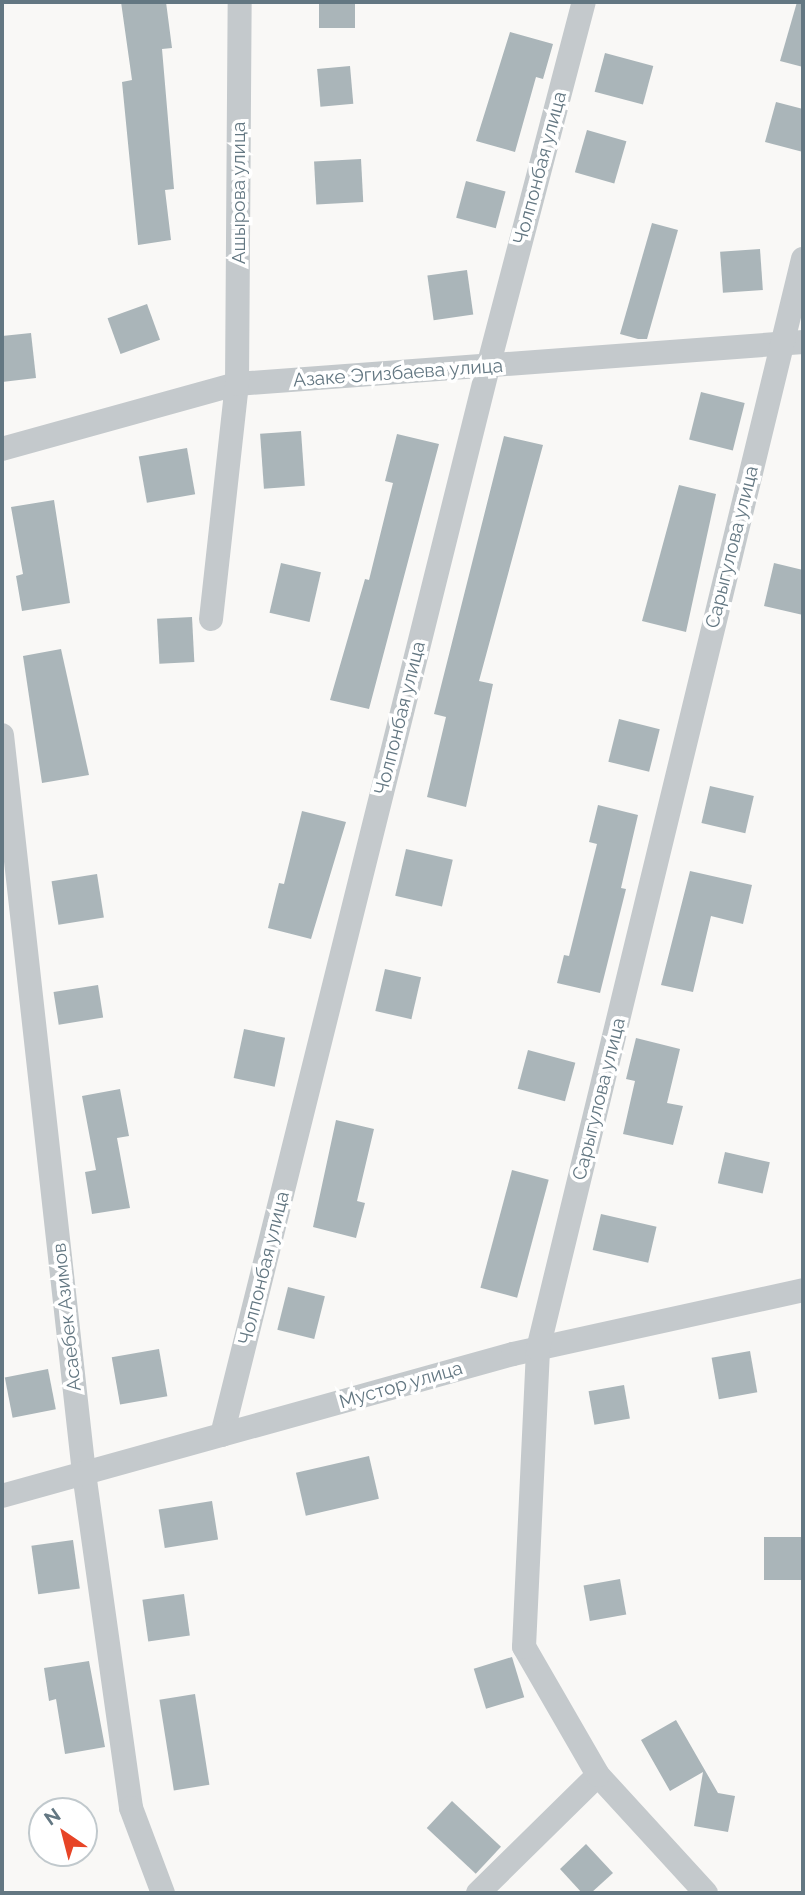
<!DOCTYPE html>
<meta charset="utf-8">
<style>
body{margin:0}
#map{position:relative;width:805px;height:1895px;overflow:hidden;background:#f9f8f6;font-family:Raleway,sans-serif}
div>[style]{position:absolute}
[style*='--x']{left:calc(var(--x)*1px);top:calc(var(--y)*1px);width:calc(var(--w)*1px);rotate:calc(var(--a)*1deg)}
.building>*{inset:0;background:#aab5b9;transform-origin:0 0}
.minor>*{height:24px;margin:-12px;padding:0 12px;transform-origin:12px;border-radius:12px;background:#c4c9cc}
span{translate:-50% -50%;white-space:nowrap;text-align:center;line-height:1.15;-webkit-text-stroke:7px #fff;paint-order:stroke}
.street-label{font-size:19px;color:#637782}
.frame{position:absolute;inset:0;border:4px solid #637782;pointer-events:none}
.north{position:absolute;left:28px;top:1797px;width:70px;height:70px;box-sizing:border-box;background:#fff;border:2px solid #c1c9cd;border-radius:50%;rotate:325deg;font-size:19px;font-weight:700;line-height:28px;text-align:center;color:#637782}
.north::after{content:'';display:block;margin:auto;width:24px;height:32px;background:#e74527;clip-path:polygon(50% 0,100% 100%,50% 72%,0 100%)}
</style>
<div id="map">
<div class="building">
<i style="clip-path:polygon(121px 2px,166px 2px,172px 48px,162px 49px,174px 189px,165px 190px,171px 240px,138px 245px,122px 82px,132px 80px)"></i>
<i style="left:319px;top:2px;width:36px;height:26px"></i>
<i style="clip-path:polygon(797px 2px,803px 2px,803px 67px,780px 61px)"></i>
<i style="clip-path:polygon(510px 32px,553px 44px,543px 79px,536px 77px,515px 152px,476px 141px)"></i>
<i style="left:605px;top:53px;width:50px;height:40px;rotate:15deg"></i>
<i style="left:350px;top:66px;width:38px;height:33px;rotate:85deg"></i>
<i style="clip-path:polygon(776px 102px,803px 109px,803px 152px,765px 142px)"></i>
<i style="left:587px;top:130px;width:41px;height:44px;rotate:16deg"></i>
<i style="left:361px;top:159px;width:43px;height:47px;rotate:87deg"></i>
<i style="left:466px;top:181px;width:41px;height:38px;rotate:15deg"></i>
<i style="clip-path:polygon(652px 223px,678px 230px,647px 339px,638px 339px,620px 334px)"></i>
<i style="left:760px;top:249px;width:41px;height:40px;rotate:86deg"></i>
<i style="left:467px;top:270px;width:45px;height:40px;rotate:82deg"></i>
<i style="left:147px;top:304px;width:38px;height:42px;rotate:70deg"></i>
<i style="clip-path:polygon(31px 333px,36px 378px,2px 382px,2px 336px)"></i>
<i style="left:701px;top:392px;width:45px;height:49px;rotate:14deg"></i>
<i style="left:301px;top:431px;width:55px;height:41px;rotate:86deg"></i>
<i style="clip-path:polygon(397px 434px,439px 444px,369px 709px,330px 700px,365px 579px,369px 580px,393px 483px,385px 481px)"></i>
<i style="clip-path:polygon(504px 436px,543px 445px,479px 681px,493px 684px,466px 807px,427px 797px,446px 717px,434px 714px)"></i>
<i style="left:187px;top:448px;width:47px;height:49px;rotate:80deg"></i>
<i style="clip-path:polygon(679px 485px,716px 494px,686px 632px,642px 621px)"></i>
<i style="clip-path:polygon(54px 500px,70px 603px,22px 611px,16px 576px,23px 574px,11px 507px)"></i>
<i style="left:281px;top:563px;width:41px;height:51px;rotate:13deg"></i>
<i style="clip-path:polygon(774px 563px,803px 570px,803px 615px,764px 606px)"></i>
<i style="left:192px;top:617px;width:45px;height:35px;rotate:87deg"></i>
<i style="clip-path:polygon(61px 649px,89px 775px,42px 783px,23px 656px)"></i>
<i style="left:619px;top:719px;width:42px;height:44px;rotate:14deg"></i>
<i style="left:710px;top:786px;width:45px;height:38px;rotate:13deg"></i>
<i style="clip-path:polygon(598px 805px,638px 815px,621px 888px,626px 889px,600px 993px,557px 983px,564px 955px,569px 956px,597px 844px,589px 842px)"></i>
<i style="clip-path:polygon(302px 811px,346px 822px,311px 939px,268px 928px,279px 883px,284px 884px)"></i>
<i style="left:406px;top:849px;width:48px;height:48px;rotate:13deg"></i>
<i style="clip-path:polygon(690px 871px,752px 885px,743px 924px,711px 916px,693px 992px,661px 985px)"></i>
<i style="left:97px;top:874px;width:44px;height:46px;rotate:81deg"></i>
<i style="left:385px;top:969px;width:37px;height:43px;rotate:13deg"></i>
<i style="left:98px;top:985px;width:33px;height:45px;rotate:81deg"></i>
<i style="left:244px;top:1029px;width:42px;height:50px;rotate:12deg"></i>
<i style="clip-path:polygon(636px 1038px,680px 1049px,667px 1103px,683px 1106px,673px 1145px,623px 1134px,635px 1081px,626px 1079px)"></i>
<i style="left:528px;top:1050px;width:49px;height:40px;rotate:15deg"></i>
<i style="clip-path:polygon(120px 1089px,129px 1136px,117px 1138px,130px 1208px,92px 1214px,85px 1172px,96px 1170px,82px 1096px)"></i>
<i style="clip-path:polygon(336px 1120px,374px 1129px,357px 1201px,365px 1203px,356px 1238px,313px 1227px)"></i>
<i style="left:725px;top:1152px;width:46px;height:32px;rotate:13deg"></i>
<i style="left:512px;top:1170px;width:38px;height:122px;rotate:15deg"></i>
<i style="left:601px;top:1214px;width:57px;height:37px;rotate:13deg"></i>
<i style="left:288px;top:1287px;width:38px;height:44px;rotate:14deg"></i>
<i style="left:159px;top:1349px;width:48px;height:48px;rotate:80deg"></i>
<i style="left:750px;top:1351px;width:42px;height:39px;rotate:80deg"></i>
<i style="left:48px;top:1369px;width:41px;height:44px;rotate:79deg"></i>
<i style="left:624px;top:1385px;width:34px;height:36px;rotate:80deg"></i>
<i style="left:369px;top:1456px;width:44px;height:75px;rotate:77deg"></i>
<i style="left:212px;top:1501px;width:39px;height:54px;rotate:81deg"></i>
<i style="left:803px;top:1537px;width:43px;height:39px;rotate:90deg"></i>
<i style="left:73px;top:1540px;width:49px;height:42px;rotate:82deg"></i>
<i style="left:620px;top:1579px;width:36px;height:37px;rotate:80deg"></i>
<i style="left:184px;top:1594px;width:42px;height:42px;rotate:82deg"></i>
<i style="left:512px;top:1657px;width:42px;height:40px;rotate:73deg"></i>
<i style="clip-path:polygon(89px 1661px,105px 1747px,65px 1754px,56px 1699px,49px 1701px,44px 1668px)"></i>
<i style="left:195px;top:1694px;width:92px;height:36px;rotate:81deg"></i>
<i style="clip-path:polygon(676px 1720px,718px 1793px,735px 1796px,728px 1832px,694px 1826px,703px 1772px,670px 1791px,641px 1740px)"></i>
<i style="left:452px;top:1801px;width:67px;height:37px;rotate:43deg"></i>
<i style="clip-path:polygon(586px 1844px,613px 1873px,591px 1893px,582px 1893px,560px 1869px)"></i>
</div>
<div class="minor">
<i style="--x:2;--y:449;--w:244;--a:-15.5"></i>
<i style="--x:237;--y:384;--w:568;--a:-4.24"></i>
<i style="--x:211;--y:619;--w:236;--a:-83.7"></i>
<i style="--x:237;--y:384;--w:382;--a:-89.6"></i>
<i style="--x:2;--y:735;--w:743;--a:83.66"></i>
<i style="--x:84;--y:1473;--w:338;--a:82"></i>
<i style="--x:131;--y:1808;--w:91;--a:69.4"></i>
<i style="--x:222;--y:1435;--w:1101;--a:-76.01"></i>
<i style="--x:488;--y:367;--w:377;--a:-75.3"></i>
<i style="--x:2;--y:1496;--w:530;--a:-15.53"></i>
<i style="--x:513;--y:1354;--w:297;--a:-12.4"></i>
<i style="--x:478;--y:1893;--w:168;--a:-44.5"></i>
<i style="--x:706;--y:1893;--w:160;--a:-132.5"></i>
<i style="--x:598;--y:1775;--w:148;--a:-120"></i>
<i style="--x:524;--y:1647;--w:298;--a:-87.3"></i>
<i style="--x:538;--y:1349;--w:1122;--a:-76.34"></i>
</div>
<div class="street-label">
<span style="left:540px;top:168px;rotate:-75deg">Чолпонбая улица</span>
<span style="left:239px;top:193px;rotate:-90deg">Ашырова улица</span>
<span style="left:398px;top:373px;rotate:-4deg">Азаке Эгизбаева улица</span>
<span style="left:732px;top:547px;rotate:-76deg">Сарыгулова улица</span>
<span style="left:400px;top:718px;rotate:-76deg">Чолпонбая улица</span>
<span style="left:599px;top:1099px;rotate:-76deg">Сарыгулова улица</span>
<span style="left:264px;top:1268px;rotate:-76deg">Чолпонбая улица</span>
<span style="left:67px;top:1317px;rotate:-96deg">Асаебек Азимов</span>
<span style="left:401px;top:1385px;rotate:-16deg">Мустор улица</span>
</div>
<div class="frame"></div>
<div class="north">N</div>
</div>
